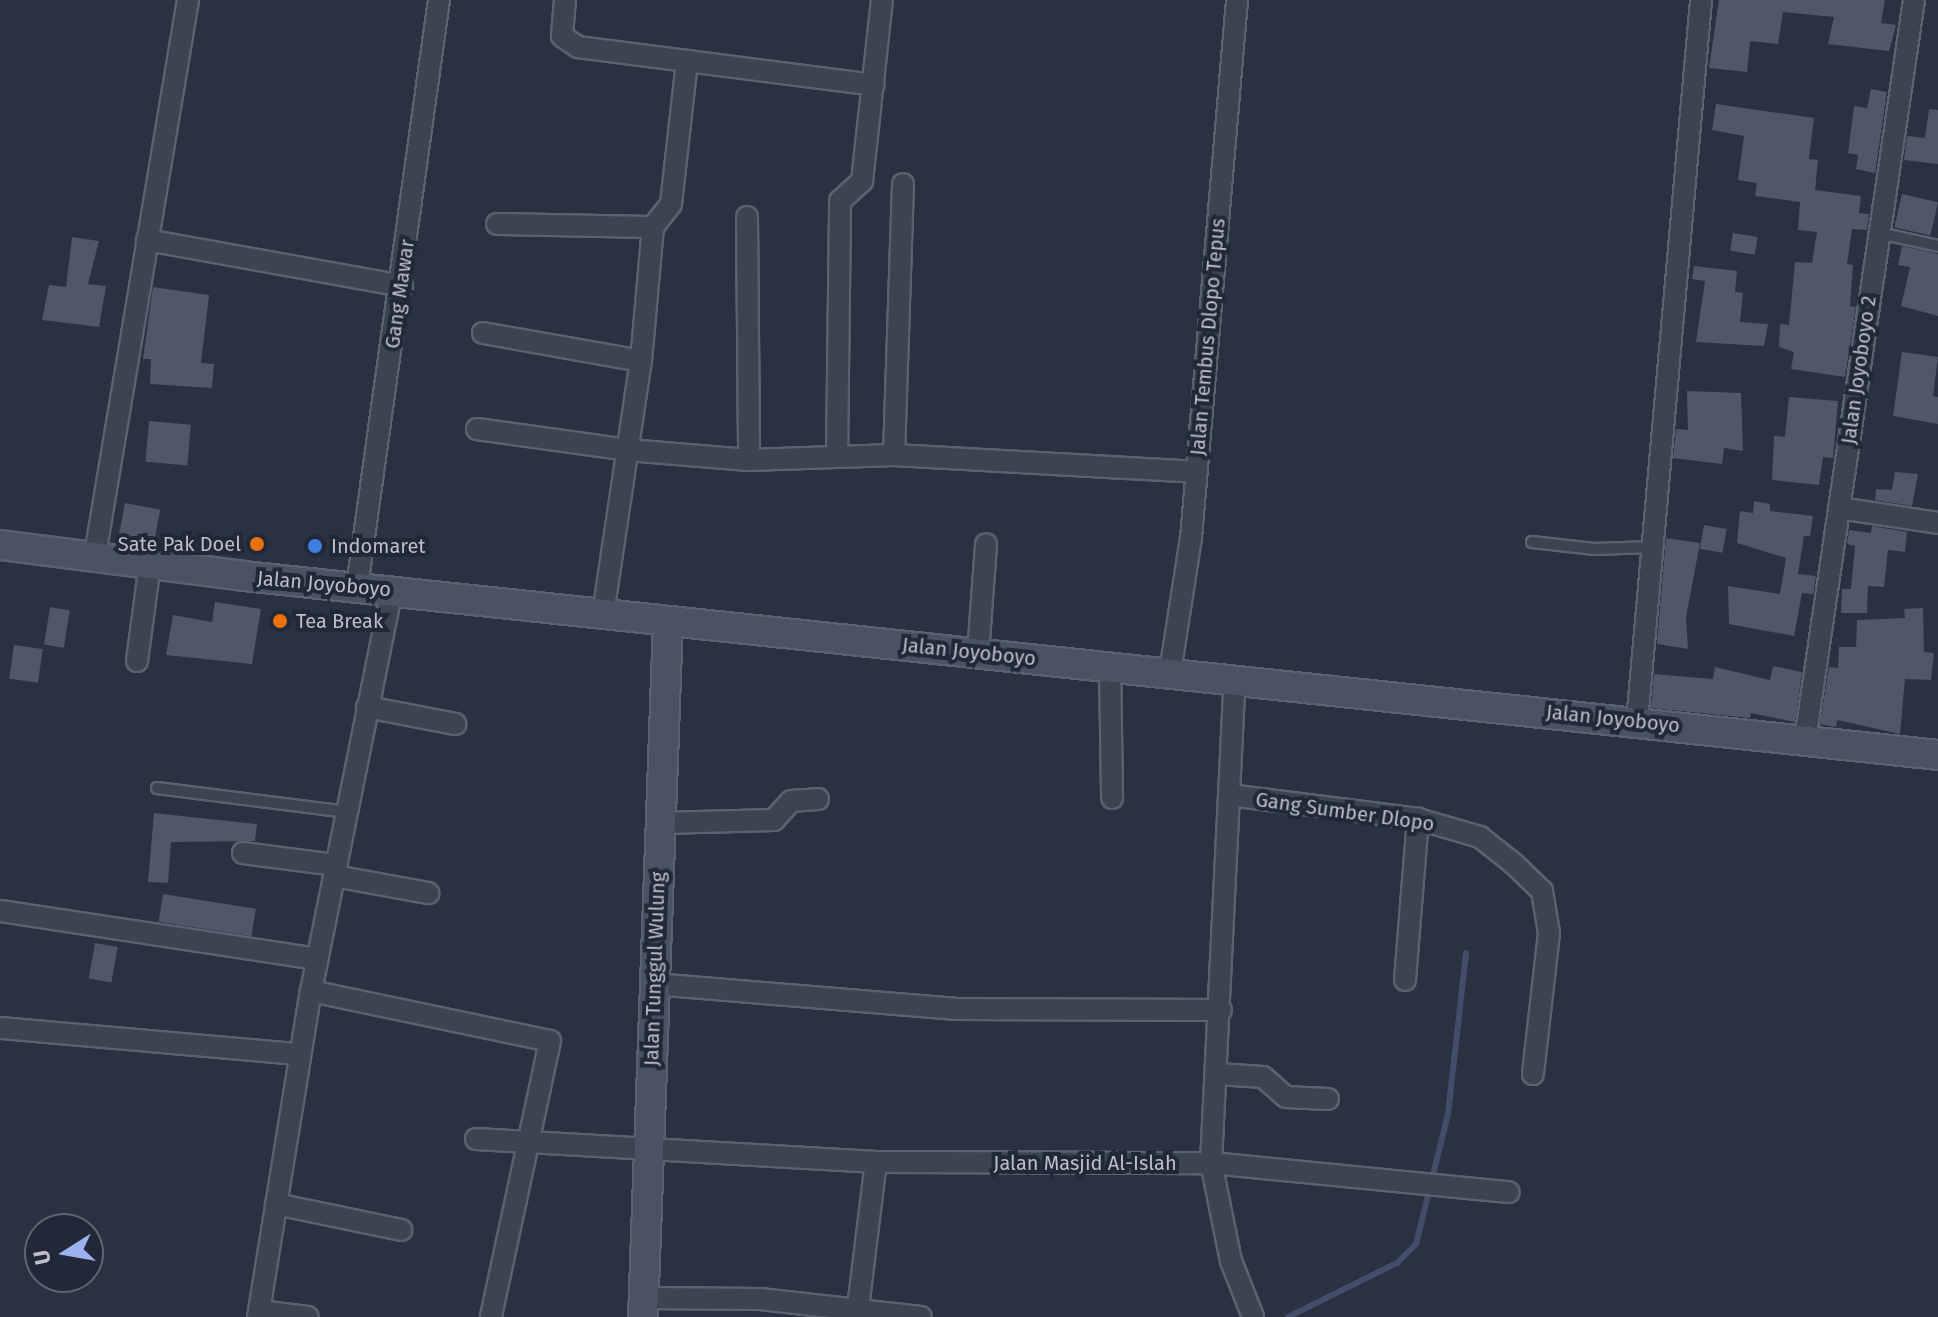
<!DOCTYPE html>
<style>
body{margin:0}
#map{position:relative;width:1938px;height:1317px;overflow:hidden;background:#2a3141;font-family:"Fira Sans",sans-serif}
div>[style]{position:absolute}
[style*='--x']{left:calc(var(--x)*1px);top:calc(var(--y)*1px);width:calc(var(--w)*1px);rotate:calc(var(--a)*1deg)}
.stream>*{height:6px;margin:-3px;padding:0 3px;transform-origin:3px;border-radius:3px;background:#414d69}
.building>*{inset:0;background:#50576a;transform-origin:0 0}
.roads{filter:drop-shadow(2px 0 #5c616f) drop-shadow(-2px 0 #5c616f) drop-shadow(0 2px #5c616f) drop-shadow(0 -2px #5c616f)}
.lane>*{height:10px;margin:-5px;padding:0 5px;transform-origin:5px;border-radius:5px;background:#3e4351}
.street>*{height:20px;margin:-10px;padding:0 10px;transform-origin:10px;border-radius:10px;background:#3e4351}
.secondary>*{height:28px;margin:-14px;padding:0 14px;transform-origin:14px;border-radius:14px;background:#4c5264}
.dots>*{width:22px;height:22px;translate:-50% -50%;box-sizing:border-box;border:4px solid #222837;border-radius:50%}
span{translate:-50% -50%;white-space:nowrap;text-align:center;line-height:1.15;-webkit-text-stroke:8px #222837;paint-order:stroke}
.street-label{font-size:20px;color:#bbbfcb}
.poi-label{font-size:20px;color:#bbbfcb}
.right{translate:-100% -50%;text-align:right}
.left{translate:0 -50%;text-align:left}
.north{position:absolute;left:24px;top:1213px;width:80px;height:80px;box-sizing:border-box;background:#222837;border:2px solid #5f6472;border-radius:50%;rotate:259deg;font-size:22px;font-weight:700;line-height:32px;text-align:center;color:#bbbfcb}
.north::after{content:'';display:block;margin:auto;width:28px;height:36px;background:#9bb1f0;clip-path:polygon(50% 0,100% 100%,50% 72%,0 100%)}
</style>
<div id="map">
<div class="stream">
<i style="--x:1288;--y:1317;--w:122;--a:-26.4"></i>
<i style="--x:1397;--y:1263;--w:27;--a:-45"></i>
<i style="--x:1416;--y:1244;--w:134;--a:-76.2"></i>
<i style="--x:1448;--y:1114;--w:162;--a:-83.6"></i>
</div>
<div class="building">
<i style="clip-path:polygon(1719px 0,1885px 0,1881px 23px,1896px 25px,1889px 51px,1828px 44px,1834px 17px,1783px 12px,1778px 44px,1750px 41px,1747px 72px,1709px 68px)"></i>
<i style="clip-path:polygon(1871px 89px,1887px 92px,1875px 173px,1856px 169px,1858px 155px,1848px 153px,1854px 106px,1867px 108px)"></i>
<i style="clip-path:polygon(1716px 104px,1814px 118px,1809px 159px,1818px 160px,1815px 190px,1861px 196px,1859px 213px,1869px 214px,1867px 230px,1852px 229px,1847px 264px,1853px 265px,1850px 306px,1856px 307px,1845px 377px,1791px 369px,1794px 352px,1779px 347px,1780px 324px,1789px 325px,1795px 262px,1812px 263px,1817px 232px,1798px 230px,1800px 202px,1755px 196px,1757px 183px,1738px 180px,1744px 136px,1712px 130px)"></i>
<i style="clip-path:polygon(1929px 109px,1938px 110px,1938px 164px,1904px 160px,1907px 136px,1925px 138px)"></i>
<i style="left:1902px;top:194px;width:37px;height:34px;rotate:13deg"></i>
<i style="left:1733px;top:233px;width:25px;height:18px;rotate:9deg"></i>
<i style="clip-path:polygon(72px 237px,99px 241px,88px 284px,106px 286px,99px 327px,42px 320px,49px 285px,66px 287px)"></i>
<i style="clip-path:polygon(1902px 246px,1938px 254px,1938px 316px,1901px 306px,1910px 267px,1898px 265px)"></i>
<i style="clip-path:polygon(1694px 266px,1737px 271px,1735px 292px,1743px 293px,1740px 322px,1768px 324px,1764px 346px,1696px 342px,1705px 281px,1692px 279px)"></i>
<i style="clip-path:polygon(153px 287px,209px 295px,201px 363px,214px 364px,212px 388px,150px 384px,151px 359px,143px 359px)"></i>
<i style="clip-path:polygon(1902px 352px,1938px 357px,1933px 396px,1938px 397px,1938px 424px,1893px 416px)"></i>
<i style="clip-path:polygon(1687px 391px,1741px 393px,1743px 451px,1724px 448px,1722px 464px,1673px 458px,1676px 429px,1688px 430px)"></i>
<i style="clip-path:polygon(1789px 397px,1838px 401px,1833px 458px,1823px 457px,1819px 485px,1772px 480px,1774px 436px,1785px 437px)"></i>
<i style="left:149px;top:421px;width:42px;height:41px;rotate:5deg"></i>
<i style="clip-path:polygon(1895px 472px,1918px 474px,1912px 506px,1875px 500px,1876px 489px,1892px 490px)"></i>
<i style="clip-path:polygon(1754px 501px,1770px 504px,1770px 511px,1813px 516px,1810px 536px,1804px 536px,1798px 574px,1816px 576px,1813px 594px,1802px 593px,1794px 636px,1729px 624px,1728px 586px,1780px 594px,1786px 558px,1737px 543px,1740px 511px,1753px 513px)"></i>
<i style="left:125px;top:503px;width:36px;height:41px;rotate:11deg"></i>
<i style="left:1704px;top:525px;width:23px;height:24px;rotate:10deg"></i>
<i style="clip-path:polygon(1872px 526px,1907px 532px,1905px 552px,1888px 550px,1884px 587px,1868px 586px,1867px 613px,1841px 613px,1842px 589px,1851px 589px,1855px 546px,1847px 544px,1849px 530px,1871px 533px)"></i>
<i style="clip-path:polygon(1666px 538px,1700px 543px,1686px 617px,1688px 649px,1657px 644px)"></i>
<i style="clip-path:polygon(215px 602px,261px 609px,252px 664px,166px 655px,173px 615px,212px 622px)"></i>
<i style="left:50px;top:607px;width:20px;height:38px;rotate:9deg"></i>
<i style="clip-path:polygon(1923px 608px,1924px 652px,1934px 653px,1931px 680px,1905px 679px,1900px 734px,1837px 720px,1836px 727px,1820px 724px,1829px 667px,1838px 668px,1839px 647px,1856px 647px,1857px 620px,1905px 618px,1904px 609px)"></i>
<i style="left:14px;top:645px;width:29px;height:34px;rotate:8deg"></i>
<i style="clip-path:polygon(1773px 666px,1802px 672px,1795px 722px,1751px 713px,1750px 718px,1651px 708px,1654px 674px,1713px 679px,1715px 667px,1770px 680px)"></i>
<i style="clip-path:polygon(154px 813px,257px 824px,255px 841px,171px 842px,168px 883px,148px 882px)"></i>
<i style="left:163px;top:894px;width:94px;height:28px;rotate:9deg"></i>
<i style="left:95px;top:943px;width:23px;height:36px;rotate:10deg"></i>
</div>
<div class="roads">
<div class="lane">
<i style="--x:1879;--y:233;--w:60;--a:12.4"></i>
<i style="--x:1532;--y:542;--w:63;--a:6.3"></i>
<i style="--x:1595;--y:549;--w:57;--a:-2"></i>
<i style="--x:157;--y:788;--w:192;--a:7.2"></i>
</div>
<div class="street">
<i style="--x:565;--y:0;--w:36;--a:95"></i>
<i style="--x:562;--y:36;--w:19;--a:35"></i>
<i style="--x:578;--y:47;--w:298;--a:7.3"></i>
<i style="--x:747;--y:217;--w:243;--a:89.5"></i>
<i style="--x:497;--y:224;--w:156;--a:1.1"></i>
<i style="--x:147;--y:240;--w:259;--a:10.2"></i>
<i style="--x:483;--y:333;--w:160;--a:10"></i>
<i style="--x:477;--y:429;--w:152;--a:7.9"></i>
<i style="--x:628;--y:450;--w:121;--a:4.7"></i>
<i style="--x:749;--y:460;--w:145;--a:-2"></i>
<i style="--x:894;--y:455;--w:302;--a:3.2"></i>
<i style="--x:837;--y:455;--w:254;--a:-89.3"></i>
<i style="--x:840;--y:201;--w:30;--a:-42"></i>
<i style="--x:862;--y:181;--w:182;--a:-83.7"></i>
<i style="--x:894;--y:455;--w:271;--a:-88.1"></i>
<i style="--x:1839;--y:508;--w:100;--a:8.6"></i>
<i style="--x:95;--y:555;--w:563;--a:-80.49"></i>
<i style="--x:357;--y:587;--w:593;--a:-82.05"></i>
<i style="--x:603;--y:614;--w:256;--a:-81.5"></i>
<i style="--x:641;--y:361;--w:135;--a:-84.9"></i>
<i style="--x:653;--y:227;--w:29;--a:-52"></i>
<i style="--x:671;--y:204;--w:144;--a:-83.6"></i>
<i style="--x:978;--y:654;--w:110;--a:-85.8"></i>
<i style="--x:137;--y:661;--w:98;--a:-82.4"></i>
<i style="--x:1110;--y:666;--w:132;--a:89.1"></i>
<i style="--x:1170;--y:672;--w:136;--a:-81.1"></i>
<i style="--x:1191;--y:538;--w:540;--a:-85.11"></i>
<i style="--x:367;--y:707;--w:90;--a:10.9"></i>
<i style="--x:1637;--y:722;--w:725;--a:-84.93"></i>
<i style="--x:1805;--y:740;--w:748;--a:-81.62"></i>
<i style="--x:1229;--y:795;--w:191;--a:7.2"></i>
<i style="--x:1418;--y:819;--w:65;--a:16.2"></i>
<i style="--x:1480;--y:837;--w:43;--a:38.5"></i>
<i style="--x:1514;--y:864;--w:39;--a:44"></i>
<i style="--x:1542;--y:891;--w:43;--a:80.5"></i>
<i style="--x:1549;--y:933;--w:142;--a:96.5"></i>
<i style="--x:661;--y:823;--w:113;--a:-1.5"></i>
<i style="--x:774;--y:820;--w:25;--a:-48"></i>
<i style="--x:791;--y:801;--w:27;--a:-4"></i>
<i style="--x:243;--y:853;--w:94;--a:7.4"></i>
<i style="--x:334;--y:876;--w:96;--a:10.3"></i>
<i style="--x:0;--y:911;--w:321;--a:8.6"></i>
<i style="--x:1405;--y:980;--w:162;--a:-85.4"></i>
<i style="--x:654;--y:984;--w:304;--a:4.7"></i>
<i style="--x:957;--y:1009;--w:264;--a:0.2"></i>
<i style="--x:311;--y:991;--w:244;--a:11.8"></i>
<i style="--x:550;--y:1041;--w:282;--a:102.1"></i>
<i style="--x:0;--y:1028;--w:301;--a:5"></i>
<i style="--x:1218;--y:1074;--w:45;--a:3.8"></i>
<i style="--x:1263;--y:1077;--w:30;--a:41"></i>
<i style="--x:1286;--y:1097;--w:42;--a:2.7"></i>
<i style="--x:476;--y:1139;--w:401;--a:3.3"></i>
<i style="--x:876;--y:1162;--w:335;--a:0.2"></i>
<i style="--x:1211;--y:1163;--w:484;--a:-87.2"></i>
<i style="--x:276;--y:1204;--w:128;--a:11.7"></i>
<i style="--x:643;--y:1298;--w:117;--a:0.5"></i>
<i style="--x:760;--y:1299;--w:162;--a:6.4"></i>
<i style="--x:858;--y:1308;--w:147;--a:-83"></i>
<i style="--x:259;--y:1311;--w:49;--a:7"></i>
<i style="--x:258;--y:1317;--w:330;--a:-80.8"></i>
<i style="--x:311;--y:991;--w:409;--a:-78.6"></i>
<i style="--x:1253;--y:1317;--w:60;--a:-111.4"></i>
<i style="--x:1231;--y:1261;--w:100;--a:-101.5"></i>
<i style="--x:1211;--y:1163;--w:299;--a:5.6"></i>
</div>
<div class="secondary">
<i style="--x:0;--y:545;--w:246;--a:7.2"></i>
<i style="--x:244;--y:576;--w:1703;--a:6.03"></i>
<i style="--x:643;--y:1317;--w:696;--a:-87.94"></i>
</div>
</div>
<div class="dots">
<i style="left:257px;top:544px;background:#e8710a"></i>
<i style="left:315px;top:546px;background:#3f7fe0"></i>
<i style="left:280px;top:621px;background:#e8710a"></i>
</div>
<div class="street-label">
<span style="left:400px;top:294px;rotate:-82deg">Gang Mawar</span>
<span style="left:1208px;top:337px;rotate:-85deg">Jalan Tembus Dlopo Tepus</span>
<span style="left:1859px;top:370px;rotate:-82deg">Jalan Joyoboyo 2</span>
<span style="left:324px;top:584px;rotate:5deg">Jalan Joyoboyo</span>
<span style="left:969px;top:652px;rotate:6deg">Jalan Joyoboyo</span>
<span style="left:1613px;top:719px;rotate:6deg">Jalan Joyoboyo</span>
<span style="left:1345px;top:812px;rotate:8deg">Gang Sumber Dlopo</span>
<span style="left:655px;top:969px;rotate:-88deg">Jalan Tunggul Wulung</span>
<span style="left:1085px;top:1163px">Jalan Masjid Al-Islah</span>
</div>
<div class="poi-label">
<span class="right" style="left:241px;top:544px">Sate Pak Doel</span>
<span class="left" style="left:331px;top:546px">Indomaret</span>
<span class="left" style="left:296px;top:621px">Tea Break</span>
</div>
<div class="north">U</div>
</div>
